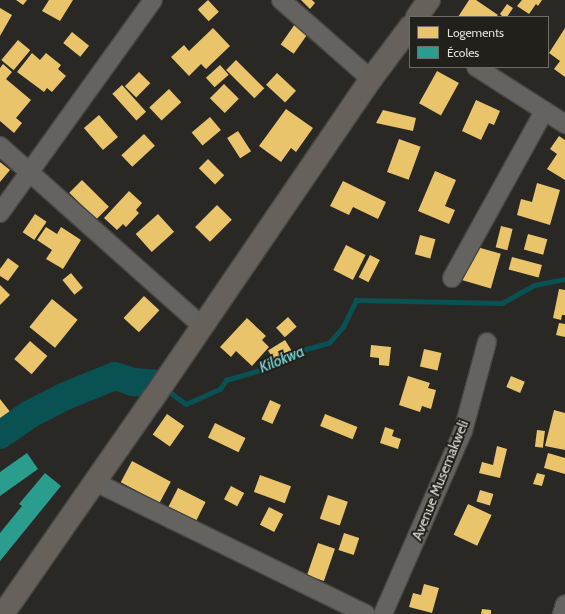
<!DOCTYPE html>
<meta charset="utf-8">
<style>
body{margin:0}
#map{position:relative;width:565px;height:614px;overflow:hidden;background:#2a2825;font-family:Cabin,sans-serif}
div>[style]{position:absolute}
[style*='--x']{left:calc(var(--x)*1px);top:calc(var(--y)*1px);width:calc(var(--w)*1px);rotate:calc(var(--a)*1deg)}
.homes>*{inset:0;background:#e9c46a;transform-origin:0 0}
.schools>*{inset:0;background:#2a9d8f}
.stream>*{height:4.5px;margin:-2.25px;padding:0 2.25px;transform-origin:2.25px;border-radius:2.25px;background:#0a5153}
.river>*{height:28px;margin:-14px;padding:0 14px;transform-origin:14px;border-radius:14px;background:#0a5153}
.roads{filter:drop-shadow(1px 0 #484644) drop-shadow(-1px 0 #484644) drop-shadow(0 1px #484644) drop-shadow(0 -1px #484644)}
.minor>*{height:18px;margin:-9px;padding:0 9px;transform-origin:9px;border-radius:9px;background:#646360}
.major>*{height:22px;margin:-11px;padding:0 11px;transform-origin:11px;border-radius:11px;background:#66615b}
span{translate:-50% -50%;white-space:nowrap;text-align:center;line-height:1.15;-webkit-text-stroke:4px #22201a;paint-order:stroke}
.street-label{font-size:14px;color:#e2e0dc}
.water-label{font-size:15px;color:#7de5ea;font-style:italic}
.legend{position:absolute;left:409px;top:16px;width:140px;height:52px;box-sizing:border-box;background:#22201a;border:1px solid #6f6d68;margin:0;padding:5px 7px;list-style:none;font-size:12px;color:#e2e0dc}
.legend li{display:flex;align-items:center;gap:8px;height:20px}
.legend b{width:20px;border:1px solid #6f6d68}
</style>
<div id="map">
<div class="homes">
<i style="clip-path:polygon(16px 0,27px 0,23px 5px)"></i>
<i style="clip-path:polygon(49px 0,73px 0,60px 21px,42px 11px)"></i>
<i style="left:208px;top:0;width:16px;height:14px;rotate:47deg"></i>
<i style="clip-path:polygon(301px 0,312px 0,315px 3px,310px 9px)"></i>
<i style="clip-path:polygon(469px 0,476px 0,498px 15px,496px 17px,458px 17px)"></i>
<i style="clip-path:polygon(522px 0,542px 0,538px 6px,536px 4px,529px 14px,517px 6px)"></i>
<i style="clip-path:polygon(507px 4px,513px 8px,507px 17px,503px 17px,500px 14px)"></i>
<i style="clip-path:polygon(0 8px,12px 15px,0 36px)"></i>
<i style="left:295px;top:24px;width:16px;height:25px;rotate:35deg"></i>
<i style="clip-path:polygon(213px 28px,230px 46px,206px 69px,201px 64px,189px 76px,171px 57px,184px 45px,189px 51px)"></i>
<i style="clip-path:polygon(565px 28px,565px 77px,554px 69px,560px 61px,549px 53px)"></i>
<i style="left:72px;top:32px;width:22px;height:14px;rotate:39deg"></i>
<i style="left:18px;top:40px;width:16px;height:26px;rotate:40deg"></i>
<i style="clip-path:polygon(32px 53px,40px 60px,46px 53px,61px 65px,58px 69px,66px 76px,52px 92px,47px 88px,44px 92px,17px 72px)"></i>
<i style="left:236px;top:60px;width:40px;height:14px;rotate:45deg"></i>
<i style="clip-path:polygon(3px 64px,12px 72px,6px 79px,31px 100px,16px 118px,22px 123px,14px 133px,0 121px,0 68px)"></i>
<i style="left:220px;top:65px;width:13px;height:19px;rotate:48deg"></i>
<i style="left:437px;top:71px;width:25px;height:37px;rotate:29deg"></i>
<i style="left:139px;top:72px;width:16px;height:20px;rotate:45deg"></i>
<i style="left:277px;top:73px;width:26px;height:16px;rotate:43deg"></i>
<i style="left:224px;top:84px;width:21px;height:20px;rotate:45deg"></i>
<i style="left:122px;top:85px;width:36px;height:13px;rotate:48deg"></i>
<i style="left:169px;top:89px;width:18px;height:27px;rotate:47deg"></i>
<i style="clip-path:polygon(476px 100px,500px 111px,494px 125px,489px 123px,481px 140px,462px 131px)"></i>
<i style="clip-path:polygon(286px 109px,313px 128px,296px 152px,291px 148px,281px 162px,259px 146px)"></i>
<i style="clip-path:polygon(383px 110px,416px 118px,413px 131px,376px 123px)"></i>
<i style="left:99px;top:115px;width:29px;height:20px;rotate:49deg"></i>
<i style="left:210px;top:117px;width:17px;height:24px;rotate:50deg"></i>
<i style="left:238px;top:131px;width:24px;height:13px;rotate:57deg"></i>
<i style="left:144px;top:134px;width:16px;height:31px;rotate:47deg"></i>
<i style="clip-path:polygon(559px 136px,565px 140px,565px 180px,547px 169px,557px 154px,550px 149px)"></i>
<i style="left:399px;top:139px;width:23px;height:35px;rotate:20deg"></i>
<i style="left:208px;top:159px;width:23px;height:13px;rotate:45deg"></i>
<i style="clip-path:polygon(0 162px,10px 170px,0 182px)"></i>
<i style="clip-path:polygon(435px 171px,456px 180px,445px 206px,455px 210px,449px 224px,418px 211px)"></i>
<i style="left:82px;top:180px;width:38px;height:18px;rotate:45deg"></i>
<i style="clip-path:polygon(343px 181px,386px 202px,378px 219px,353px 207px,349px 215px,330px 206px)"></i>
<i style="clip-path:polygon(537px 183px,560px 190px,550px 225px,517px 215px,521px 199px,532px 202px)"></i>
<i style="clip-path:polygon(129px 191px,142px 203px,136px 210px,139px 213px,126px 227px,123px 224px,117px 230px,104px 218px)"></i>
<i style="left:217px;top:205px;width:21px;height:31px;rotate:45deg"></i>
<i style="left:35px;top:214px;width:14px;height:22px;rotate:34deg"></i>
<i style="left:158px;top:214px;width:24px;height:30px;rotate:48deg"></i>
<i style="left:501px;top:226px;width:12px;height:22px;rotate:14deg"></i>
<i style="clip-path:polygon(46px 227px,57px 234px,61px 227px,81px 240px,63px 269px,46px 259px,52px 250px,37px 240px)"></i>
<i style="left:528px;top:234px;width:20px;height:16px;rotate:15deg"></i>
<i style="left:420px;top:235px;width:16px;height:20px;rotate:15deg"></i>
<i style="left:346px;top:245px;width:22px;height:28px;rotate:27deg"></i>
<i style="left:470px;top:245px;width:32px;height:36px;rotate:16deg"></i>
<i style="left:370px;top:255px;width:11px;height:25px;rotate:27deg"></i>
<i style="left:512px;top:257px;width:31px;height:13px;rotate:15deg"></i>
<i style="clip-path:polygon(8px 258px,19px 266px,8px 281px,0 276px,0 269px)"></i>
<i style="left:71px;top:273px;width:19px;height:11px;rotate:51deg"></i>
<i style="clip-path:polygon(0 285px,10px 295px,0 305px)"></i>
<i style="clip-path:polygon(559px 289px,565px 290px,565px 315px,562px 315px,561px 320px,553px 318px)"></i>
<i style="left:144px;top:296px;width:21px;height:30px;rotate:43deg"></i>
<i style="left:52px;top:299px;width:33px;height:36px;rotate:39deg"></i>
<i style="left:288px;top:317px;width:13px;height:16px;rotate:48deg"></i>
<i style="clip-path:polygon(247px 318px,266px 336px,262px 340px,269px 347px,252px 366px,236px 351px,231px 357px,220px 347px)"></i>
<i style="clip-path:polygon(559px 323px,565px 324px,565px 337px,556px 335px)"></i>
<i style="left:285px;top:340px;width:13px;height:20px;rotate:58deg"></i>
<i style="left:30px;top:341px;width:23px;height:24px;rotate:41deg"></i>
<i style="clip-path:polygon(371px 345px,391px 347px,389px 366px,379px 365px,379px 358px,370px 357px)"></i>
<i style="left:424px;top:349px;width:18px;height:18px;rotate:13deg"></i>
<i style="clip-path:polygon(408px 376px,430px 383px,428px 388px,436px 390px,431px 409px,422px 406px,420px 412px,399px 405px)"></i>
<i style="left:511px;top:376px;width:15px;height:12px;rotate:23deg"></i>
<i style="clip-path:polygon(0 399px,11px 413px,0 422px)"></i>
<i style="left:270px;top:400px;width:12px;height:21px;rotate:24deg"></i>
<i style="clip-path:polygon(554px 410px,565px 413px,565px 450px,545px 446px)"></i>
<i style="left:167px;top:414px;width:21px;height:25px;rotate:35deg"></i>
<i style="left:325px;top:414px;width:35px;height:13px;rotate:22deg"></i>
<i style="left:215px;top:423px;width:34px;height:16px;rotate:26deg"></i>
<i style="clip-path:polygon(385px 427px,394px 430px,392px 436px,401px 439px,398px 449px,380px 443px)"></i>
<i style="left:537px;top:430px;width:8px;height:17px;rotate:7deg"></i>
<i style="clip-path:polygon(497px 446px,507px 449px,500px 478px,479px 473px,482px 462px,493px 465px)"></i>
<i style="clip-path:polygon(548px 453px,565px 458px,565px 474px,544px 468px)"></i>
<i style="left:132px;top:461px;width:44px;height:24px;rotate:28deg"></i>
<i style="clip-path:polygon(537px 473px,545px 475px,542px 486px,533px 484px)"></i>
<i style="left:260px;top:475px;width:33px;height:18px;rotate:20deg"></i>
<i style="left:231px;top:486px;width:15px;height:15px;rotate:28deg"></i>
<i style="left:178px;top:488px;width:31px;height:22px;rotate:27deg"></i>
<i style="left:480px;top:490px;width:14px;height:12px;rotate:17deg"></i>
<i style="left:328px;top:495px;width:21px;height:25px;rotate:19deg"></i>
<i style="left:468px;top:504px;width:26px;height:34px;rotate:25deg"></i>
<i style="left:269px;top:507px;width:16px;height:20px;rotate:27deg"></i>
<i style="left:344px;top:533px;width:16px;height:18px;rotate:18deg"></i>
<i style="left:318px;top:543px;width:18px;height:34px;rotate:19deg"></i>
<i style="clip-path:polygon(424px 584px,439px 588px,432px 613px,409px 607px,413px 593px,421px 595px)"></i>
<i style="clip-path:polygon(482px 609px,491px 610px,491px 614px,481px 614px)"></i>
</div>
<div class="schools">
<i style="clip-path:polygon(27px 453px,38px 469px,0 496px,0 472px)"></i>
<i style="clip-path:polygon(45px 473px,61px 486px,0 561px,0 533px,22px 506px,19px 504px)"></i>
</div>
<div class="stream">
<i style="--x:166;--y:389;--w:25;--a:37"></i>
<i style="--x:186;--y:404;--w:37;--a:-24"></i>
<i style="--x:220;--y:389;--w:11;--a:-56"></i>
<i style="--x:226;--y:380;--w:43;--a:-16.3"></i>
<i style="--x:267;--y:368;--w:43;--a:-26"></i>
<i style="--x:306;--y:349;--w:24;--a:-15"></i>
<i style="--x:329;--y:343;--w:21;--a:-49"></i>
<i style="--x:343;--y:327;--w:30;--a:-64"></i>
<i style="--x:356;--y:300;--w:146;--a:1.2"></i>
<i style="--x:502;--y:303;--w:37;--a:-29"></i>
<i style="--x:534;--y:285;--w:32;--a:-11"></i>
</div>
<div class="river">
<i style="--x:0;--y:435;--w:37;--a:-35"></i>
<i style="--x:30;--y:414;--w:37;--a:-27"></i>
<i style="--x:63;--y:397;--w:56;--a:-22"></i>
<i style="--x:115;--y:376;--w:19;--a:18"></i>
<i style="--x:133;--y:382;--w:26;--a:4"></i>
</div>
<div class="roads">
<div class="minor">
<i style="--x:281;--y:0;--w:120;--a:41.3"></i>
<i style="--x:476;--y:67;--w:106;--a:32.6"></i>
<i style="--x:0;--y:146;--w:271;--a:41.7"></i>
<i style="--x:0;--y:213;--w:262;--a:-54.3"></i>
<i style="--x:452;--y:278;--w:191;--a:-61.1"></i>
<i style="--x:95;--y:482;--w:301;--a:26"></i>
<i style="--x:383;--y:614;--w:200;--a:-66.4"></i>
<i style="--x:463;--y:431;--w:92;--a:-74.9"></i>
<i style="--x:562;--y:614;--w:10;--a:-73"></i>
</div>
<div class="major">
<i style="--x:417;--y:17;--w:21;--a:-55"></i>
<i style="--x:3;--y:614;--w:261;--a:-55.2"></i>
<i style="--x:152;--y:400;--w:389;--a:-55.7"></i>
<i style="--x:371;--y:79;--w:65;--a:-53.1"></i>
</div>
</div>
<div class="street-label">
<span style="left:440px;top:480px;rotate:-68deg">Avenue Musemakweli</span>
</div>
<div class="water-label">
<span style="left:282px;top:360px;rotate:-22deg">Kilokwa</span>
</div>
<ul class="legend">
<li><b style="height:11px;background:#e9c46a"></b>Logements</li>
<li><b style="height:11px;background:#2a9d8f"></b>Écoles</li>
</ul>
</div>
